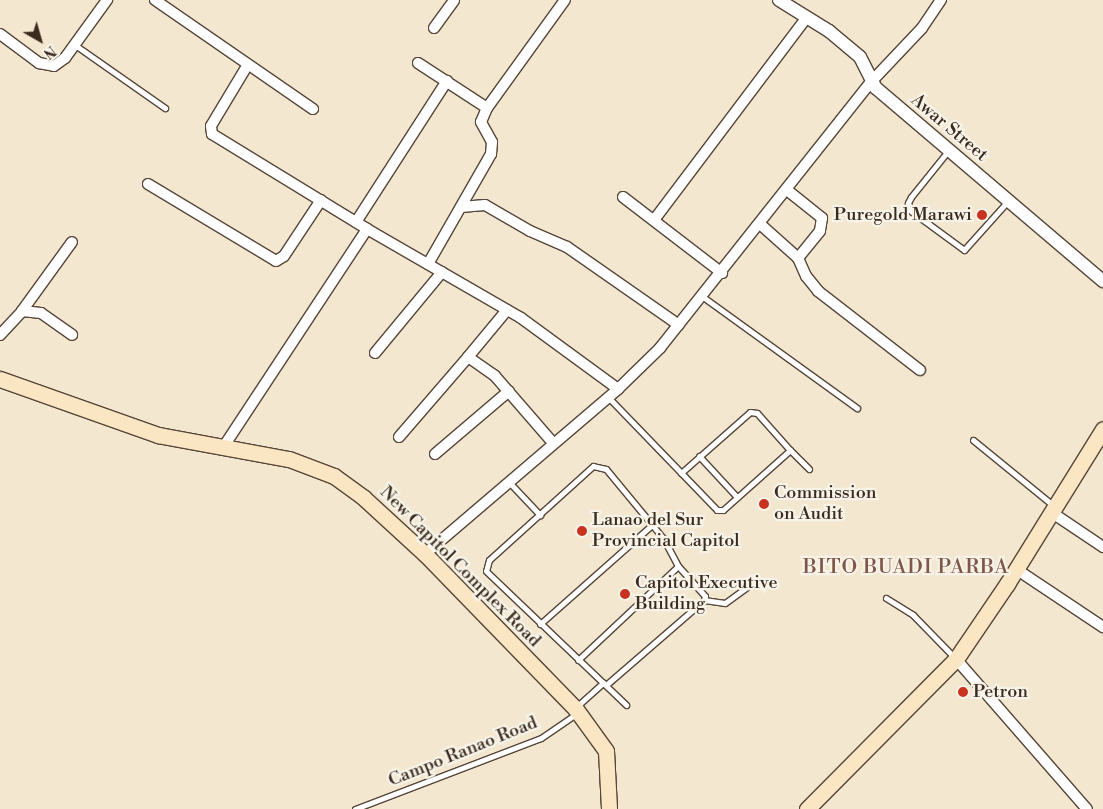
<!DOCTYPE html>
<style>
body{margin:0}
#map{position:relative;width:1103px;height:809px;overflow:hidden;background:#f3e7d0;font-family:"Libre Bodoni",serif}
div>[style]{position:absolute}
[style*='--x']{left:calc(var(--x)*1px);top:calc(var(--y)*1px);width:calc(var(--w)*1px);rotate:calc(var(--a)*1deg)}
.roads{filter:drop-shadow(1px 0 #574639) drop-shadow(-1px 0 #574639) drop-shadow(0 1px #574639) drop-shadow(0 -1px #574639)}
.service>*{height:5px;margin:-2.5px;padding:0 2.5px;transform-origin:2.5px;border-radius:2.5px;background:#fff}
.minor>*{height:10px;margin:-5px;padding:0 5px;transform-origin:5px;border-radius:5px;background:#fff}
.tertiary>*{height:12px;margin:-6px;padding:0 6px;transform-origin:6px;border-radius:6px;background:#fff}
.secondary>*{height:15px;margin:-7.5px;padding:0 7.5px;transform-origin:7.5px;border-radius:7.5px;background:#fbe6c3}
.dots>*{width:14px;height:14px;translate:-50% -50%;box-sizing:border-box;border:2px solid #f7f3e8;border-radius:50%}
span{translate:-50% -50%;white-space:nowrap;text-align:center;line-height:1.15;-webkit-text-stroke:4.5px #f7f3e8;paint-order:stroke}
.street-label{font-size:18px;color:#3b2a1e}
.poi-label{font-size:18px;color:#3b2a1e}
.right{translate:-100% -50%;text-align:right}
.left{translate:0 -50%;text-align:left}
.quarter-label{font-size:20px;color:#7f5648;letter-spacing:1px}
.north{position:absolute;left:15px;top:15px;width:50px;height:50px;-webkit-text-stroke:4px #f7f3e8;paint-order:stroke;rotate:142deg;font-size:14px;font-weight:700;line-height:20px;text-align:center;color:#3b2a1e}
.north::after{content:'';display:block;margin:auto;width:18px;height:22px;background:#3b2a1e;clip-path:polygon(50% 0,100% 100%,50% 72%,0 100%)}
</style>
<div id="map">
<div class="roads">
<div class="service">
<i style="--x:75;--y:45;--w:110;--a:35"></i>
<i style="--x:948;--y:151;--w:59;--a:128.8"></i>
<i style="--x:911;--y:197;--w:7;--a:117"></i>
<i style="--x:908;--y:203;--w:9;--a:69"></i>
<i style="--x:911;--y:211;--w:66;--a:36.3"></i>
<i style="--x:964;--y:250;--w:66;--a:-48.1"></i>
<i style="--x:703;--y:297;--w:190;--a:35.8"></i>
<i style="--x:608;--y:397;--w:157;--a:46"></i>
<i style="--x:717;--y:510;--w:6;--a:0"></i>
<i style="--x:723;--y:510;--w:90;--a:-41.8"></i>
<i style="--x:790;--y:450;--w:27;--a:45"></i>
<i style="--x:973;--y:440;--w:104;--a:39.2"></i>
<i style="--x:699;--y:456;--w:56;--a:47.2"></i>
<i style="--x:681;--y:473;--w:92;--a:-41.5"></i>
<i style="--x:750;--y:412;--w:7;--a:8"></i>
<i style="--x:757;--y:413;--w:50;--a:48.3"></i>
<i style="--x:508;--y:481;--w:47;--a:46.7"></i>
<i style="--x:886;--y:598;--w:32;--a:32"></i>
<i style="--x:913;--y:615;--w:59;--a:45.7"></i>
<i style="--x:704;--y:600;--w:21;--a:8"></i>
<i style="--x:725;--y:603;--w:26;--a:-36"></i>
<i style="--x:540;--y:624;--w:151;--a:-41.5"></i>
<i style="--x:578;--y:660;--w:137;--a:-43.2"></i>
<i style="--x:606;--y:685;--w:130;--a:-40.9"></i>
<i style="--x:704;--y:600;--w:4;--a:-76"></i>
<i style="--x:705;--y:596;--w:40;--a:-132"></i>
<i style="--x:678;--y:566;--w:32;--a:-118"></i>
<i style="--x:663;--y:538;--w:89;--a:-129.6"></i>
<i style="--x:606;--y:469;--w:13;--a:-167"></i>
<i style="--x:593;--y:466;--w:140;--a:137.9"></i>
<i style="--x:489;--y:560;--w:11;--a:105"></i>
<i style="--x:486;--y:571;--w:194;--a:43.7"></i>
<i style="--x:575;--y:708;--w:38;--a:-42"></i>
<i style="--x:355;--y:809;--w:199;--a:-20.9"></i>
<i style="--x:541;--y:738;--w:42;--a:-34.4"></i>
</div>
<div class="minor">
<i style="--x:155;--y:0;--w:192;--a:34.6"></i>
<i style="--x:434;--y:28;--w:34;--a:-54"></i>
<i style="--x:0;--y:34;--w:49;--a:36.6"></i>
<i style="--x:39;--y:63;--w:15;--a:11"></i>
<i style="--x:54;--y:66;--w:14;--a:-36"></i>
<i style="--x:65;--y:58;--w:72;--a:-54.1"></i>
<i style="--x:418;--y:63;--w:82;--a:33.1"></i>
<i style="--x:487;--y:108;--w:133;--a:-54.2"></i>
<i style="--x:247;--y:66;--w:70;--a:121"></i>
<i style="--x:211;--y:126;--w:8;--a:83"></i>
<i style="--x:212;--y:134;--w:182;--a:31.5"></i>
<i style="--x:148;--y:184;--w:149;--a:31"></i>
<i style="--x:276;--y:261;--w:9;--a:-32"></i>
<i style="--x:284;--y:256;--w:67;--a:-56.5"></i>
<i style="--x:787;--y:190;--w:45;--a:38.7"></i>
<i style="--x:822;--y:218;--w:13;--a:99"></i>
<i style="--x:820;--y:231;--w:35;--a:129"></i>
<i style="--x:623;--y:197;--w:125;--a:37.5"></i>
<i style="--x:461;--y:207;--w:24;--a:-5"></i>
<i style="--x:485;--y:205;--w:52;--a:30"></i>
<i style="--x:530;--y:231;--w:40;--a:23.4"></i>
<i style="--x:567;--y:247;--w:136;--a:34.9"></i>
<i style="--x:654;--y:220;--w:254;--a:-53"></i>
<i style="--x:356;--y:222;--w:168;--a:-57.2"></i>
<i style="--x:760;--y:224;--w:51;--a:41.8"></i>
<i style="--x:798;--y:258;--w:20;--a:66"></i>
<i style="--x:806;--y:276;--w:19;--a:51"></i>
<i style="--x:818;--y:291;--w:129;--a:37.8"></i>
<i style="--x:428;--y:264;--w:127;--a:-60.2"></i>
<i style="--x:491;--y:154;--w:12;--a:-85"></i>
<i style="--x:492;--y:142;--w:23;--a:-119"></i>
<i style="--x:481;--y:122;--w:15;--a:-67"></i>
<i style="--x:22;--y:311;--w:19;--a:6"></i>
<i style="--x:41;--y:313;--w:38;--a:35"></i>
<i style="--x:0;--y:335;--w:33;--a:-47"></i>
<i style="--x:22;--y:311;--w:85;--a:-54.1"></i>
<i style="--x:375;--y:353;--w:105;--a:-50.4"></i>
<i style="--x:468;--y:357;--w:61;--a:-50.3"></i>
<i style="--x:399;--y:437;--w:106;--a:-49.2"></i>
<i style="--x:468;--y:357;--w:33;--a:35"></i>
<i style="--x:495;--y:376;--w:89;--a:49.1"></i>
<i style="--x:224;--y:446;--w:260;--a:-56.6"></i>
<i style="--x:367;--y:229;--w:178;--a:30"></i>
<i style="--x:521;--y:318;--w:120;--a:36.2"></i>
<i style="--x:435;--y:454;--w:97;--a:-40.4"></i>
<i style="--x:1051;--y:512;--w:63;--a:33.9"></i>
<i style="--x:425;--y:554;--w:254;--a:-40.5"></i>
<i style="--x:618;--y:389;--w:59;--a:-44.3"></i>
<i style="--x:660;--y:348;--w:340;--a:-51.6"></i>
<i style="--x:871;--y:82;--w:74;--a:-46.6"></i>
<i style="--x:922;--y:28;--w:34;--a:-56"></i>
<i style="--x:1016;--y:569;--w:105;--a:33.7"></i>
<i style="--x:956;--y:659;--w:199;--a:48.9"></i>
</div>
<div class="tertiary">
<i style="--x:779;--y:0;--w:59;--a:31.8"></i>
<i style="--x:829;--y:31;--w:40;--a:40"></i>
<i style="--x:860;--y:57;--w:35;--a:63"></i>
<i style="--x:876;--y:88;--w:298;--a:40.4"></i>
</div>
<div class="secondary">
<i style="--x:0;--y:379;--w:168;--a:19.5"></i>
<i style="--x:158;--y:435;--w:133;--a:10.4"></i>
<i style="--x:289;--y:459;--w:48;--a:20.7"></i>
<i style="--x:334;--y:476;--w:37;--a:36"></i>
<i style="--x:364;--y:498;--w:83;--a:42.6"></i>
<i style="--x:425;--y:554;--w:215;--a:45.8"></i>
<i style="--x:575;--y:708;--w:53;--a:54.2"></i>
<i style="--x:606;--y:751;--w:58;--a:87"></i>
<i style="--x:807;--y:809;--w:211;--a:-45.2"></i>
<i style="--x:956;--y:659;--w:91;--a:-55.8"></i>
<i style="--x:1007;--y:584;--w:182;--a:-58.2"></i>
</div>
</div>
<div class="dots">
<i style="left:982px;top:215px;background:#c8321e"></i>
<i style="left:764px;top:504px;background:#c8321e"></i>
<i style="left:582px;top:531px;background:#c8321e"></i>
<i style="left:625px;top:594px;background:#c8321e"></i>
<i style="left:963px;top:692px;background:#c8321e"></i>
</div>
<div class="street-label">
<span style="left:949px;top:128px;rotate:40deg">Awar Street</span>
<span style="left:460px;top:567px;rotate:45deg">New Capitol Complex Road</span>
<span style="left:463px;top:752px;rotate:-22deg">Campo Ranao Road</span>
</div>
<div class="poi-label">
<span class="right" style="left:972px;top:215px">Puregold Marawi</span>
<span class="left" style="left:774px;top:504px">Commission<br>on Audit</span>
<span class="left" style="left:592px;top:531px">Lanao del Sur<br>Provincial Capitol</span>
<span class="left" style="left:635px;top:594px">Capitol Executive<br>Building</span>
<span class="left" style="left:973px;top:692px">Petron</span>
</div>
<div class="quarter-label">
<span style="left:906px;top:567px">BITO BUADI PARBA</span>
</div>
<div class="north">N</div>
</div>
